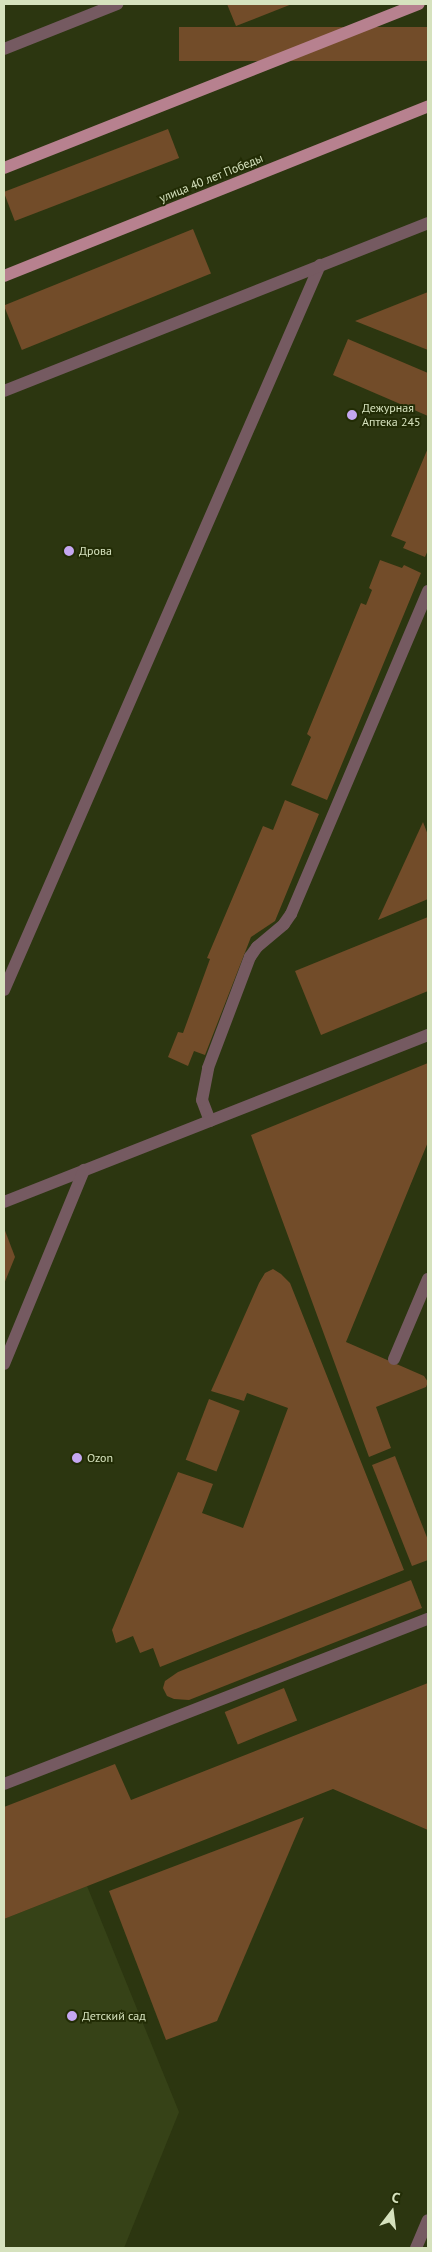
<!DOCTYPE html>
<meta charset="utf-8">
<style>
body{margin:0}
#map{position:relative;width:432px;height:2252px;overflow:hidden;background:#2c3610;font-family:"PT Sans",sans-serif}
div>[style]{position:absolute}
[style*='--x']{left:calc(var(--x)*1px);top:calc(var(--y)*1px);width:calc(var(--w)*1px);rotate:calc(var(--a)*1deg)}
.built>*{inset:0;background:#364217}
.green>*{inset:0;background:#724c29;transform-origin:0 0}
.lane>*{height:12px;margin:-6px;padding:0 6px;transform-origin:6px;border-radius:6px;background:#755a61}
.street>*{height:12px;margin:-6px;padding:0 6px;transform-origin:6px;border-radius:6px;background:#755a61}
.primary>*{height:12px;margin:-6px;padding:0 6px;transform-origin:6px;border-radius:6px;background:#b7818f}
.dots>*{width:14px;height:14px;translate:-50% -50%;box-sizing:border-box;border:2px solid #222c05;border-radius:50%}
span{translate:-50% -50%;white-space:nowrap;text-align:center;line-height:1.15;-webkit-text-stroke:4px #222c05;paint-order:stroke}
.street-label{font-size:12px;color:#d6e2be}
.poi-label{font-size:12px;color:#d6e2be}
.left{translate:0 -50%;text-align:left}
.frame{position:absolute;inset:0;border:5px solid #d6e2be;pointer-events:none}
.north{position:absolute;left:367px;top:2187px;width:50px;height:50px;-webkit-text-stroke:4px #222c05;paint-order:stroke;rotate:15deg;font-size:14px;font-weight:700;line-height:20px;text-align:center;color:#d6e2be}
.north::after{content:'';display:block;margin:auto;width:18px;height:22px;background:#d6e2be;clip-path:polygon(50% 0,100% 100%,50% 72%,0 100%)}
</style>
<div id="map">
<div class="built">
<i style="clip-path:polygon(87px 1886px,179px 2112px,124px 2248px,4px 2248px,4px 1919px)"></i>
</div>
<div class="green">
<i style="clip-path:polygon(227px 4px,292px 4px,236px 26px)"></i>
<i style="left:428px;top:27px;width:34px;height:249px;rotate:90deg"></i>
<i style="left:168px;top:129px;width:31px;height:176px;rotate:69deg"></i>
<i style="left:193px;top:229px;width:48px;height:204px;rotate:68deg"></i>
<i style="clip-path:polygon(428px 292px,428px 350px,355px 321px)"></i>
<i style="clip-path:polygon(348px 339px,428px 373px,428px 416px,333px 375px)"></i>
<i style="clip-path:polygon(428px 448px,428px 550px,425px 557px,403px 548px,406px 542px,391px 536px)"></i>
<i style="clip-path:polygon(380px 560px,402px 568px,404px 565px,421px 573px,327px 800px,291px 785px,311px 737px,307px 734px,361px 603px,366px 605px,372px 590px,369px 588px)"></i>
<i style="clip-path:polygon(285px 800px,319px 814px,275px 921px,251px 937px,205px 1055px,194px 1051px,188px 1066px,168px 1057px,178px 1032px,183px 1033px,210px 959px,207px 958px,263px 826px,273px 830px)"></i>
<i style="clip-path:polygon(423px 822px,428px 835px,428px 899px,378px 920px)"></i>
<i style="clip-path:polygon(428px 917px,428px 991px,321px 1035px,295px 971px)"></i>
<i style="clip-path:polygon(428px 1063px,428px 1142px,346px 1342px,424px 1376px,428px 1382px,426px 1387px,376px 1407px,391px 1448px,369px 1457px,251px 1135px)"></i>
<i style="clip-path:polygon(4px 1228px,15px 1257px,4px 1284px)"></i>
<i style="clip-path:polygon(273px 1269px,281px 1274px,290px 1283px,404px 1570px,160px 1667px,153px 1648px,140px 1653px,133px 1636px,116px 1643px,112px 1630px,178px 1472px,213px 1484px,202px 1513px,243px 1528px,288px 1408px,247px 1393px,244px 1401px,211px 1391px,259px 1283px,265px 1273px)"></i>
<i style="left:209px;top:1399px;width:33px;height:65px;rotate:21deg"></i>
<i style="clip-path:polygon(395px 1456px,428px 1540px,428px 1560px,412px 1566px,372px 1465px)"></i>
<i style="clip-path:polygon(411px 1580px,422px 1608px,189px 1700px,174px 1699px,167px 1696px,163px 1688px,165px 1681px,178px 1672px)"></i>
<i style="clip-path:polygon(428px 1683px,428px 1830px,333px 1789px,4px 1919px,4px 1807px,115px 1764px,131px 1800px)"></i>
<i style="left:284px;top:1688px;width:35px;height:64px;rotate:68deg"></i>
<i style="clip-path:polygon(304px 1817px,217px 2021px,166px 2040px,109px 1891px)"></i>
</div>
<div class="lane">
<i style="--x:4;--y:990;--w:791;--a:-66.45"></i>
<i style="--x:210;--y:1121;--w:22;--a:-111"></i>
<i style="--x:202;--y:1100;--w:33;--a:-79"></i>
<i style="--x:208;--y:1068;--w:119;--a:-69.3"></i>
<i style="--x:250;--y:957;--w:12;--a:-55"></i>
<i style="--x:257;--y:947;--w:35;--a:-40"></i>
<i style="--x:284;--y:924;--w:12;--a:-55"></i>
<i style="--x:291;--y:914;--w:351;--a:-67"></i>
<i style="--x:4;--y:1202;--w:456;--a:-21.5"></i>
<i style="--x:394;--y:1359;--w:87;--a:-67"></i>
<i style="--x:4;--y:1364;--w:210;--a:-67.6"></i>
<i style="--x:4;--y:1784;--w:455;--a:-21.3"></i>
<i style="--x:416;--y:2248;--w:30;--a:-67"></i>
</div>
<div class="street">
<i style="--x:4;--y:49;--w:122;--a:-21.7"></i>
<i style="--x:4;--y:391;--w:456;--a:-21.6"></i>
</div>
<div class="primary">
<i style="--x:4;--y:168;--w:446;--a:-21.6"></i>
<i style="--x:4;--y:276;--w:457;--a:-21.8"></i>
</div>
<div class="dots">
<i style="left:352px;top:415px;background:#c5a7f1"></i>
<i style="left:69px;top:551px;background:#c5a7f1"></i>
<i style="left:77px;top:1458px;background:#c5a7f1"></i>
<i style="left:72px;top:2016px;background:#c5a7f1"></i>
</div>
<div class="street-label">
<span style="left:211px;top:178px;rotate:-22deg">улица 40 лет Победы</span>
</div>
<div class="poi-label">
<span class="left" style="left:362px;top:415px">Дежурная<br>Аптека 245</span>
<span class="left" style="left:79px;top:551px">Дрова</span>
<span class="left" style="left:87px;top:1458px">Ozon</span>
<span class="left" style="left:82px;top:2016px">Детский сад</span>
</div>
<div class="frame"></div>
<div class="north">С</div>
</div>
